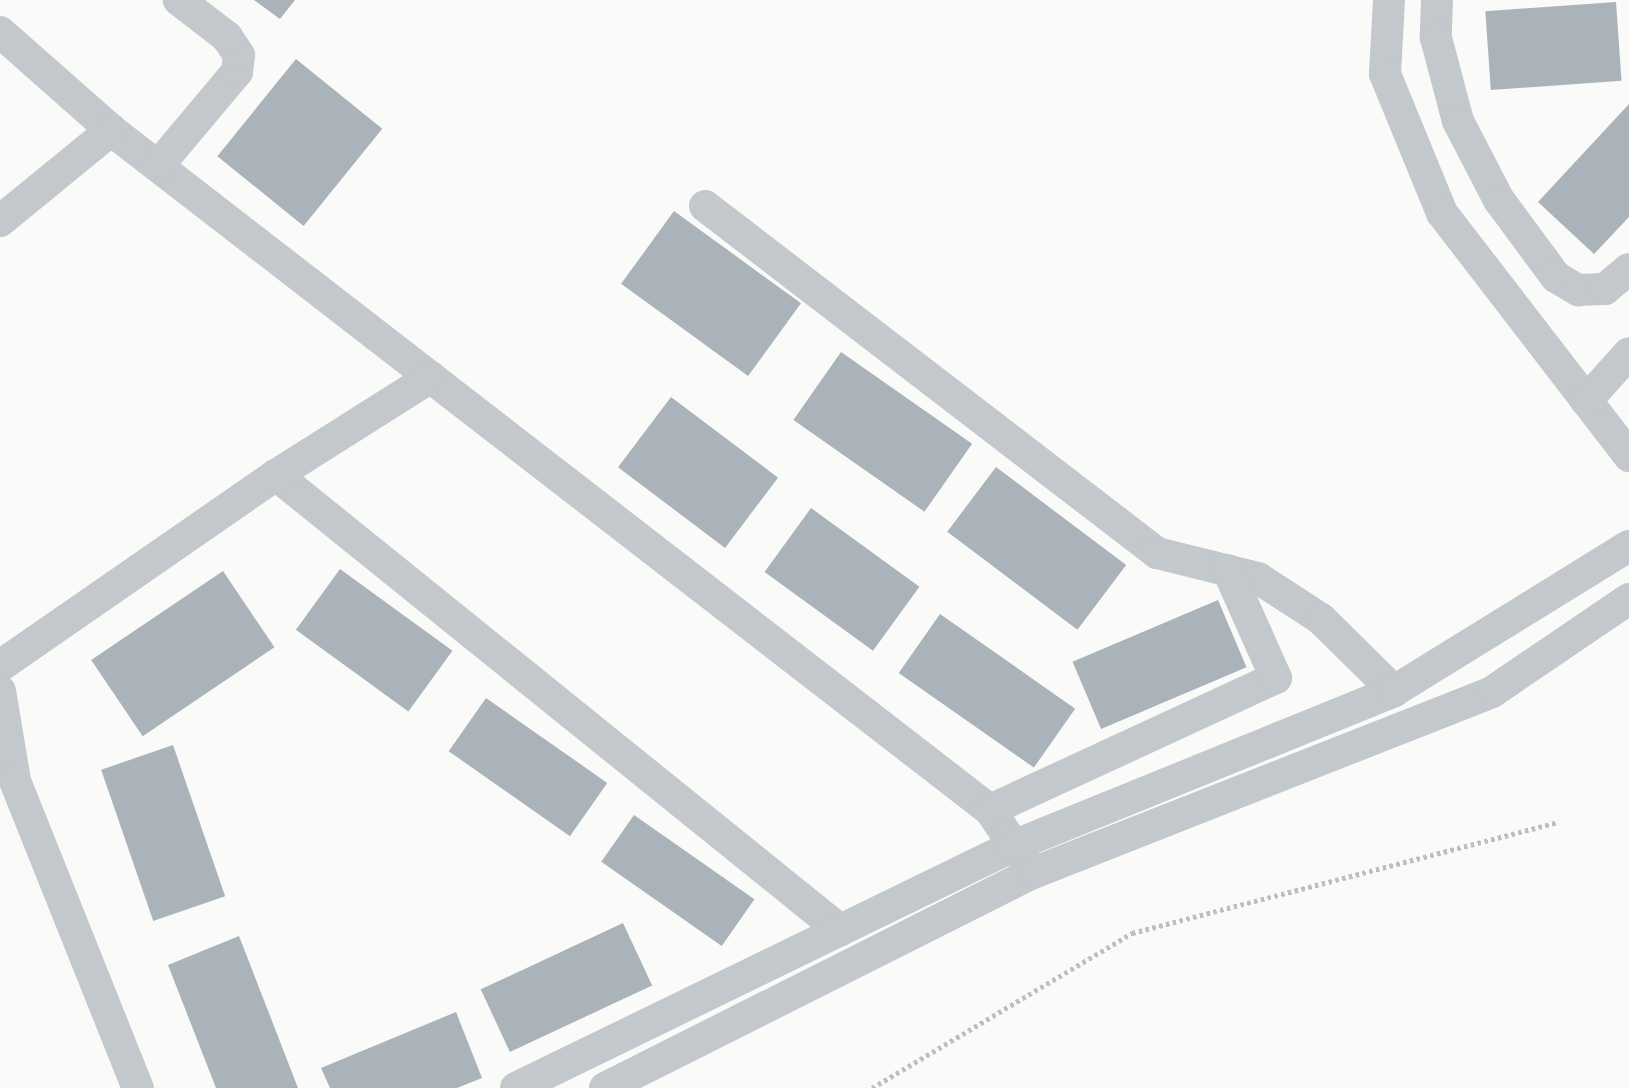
<!DOCTYPE html>
<style>
body{margin:0}
#map{position:relative;width:1629px;height:1088px;overflow:hidden;background:#fafaf8;font-family:Rubik,sans-serif}
div>[style]{position:absolute}
[style*='--x']{left:calc(var(--x)*1px);top:calc(var(--y)*1px);width:calc(var(--w)*1px);rotate:calc(var(--a)*1deg)}
.building>*{inset:0;background:#aab3b9;transform-origin:0 0}
.path>*{height:4.5px;margin-top:-2.25px;transform-origin:0;background:repeating-linear-gradient(90deg,#bbbfc2 0 3.5px,transparent 0 7px)}
.minor>*{height:32px;margin:-16px;padding:0 16px;transform-origin:16px;border-radius:16px;background:#c3c8cc}
span{translate:-50% -50%;white-space:nowrap;text-align:center;line-height:1.15;-webkit-text-stroke:7px #fff;paint-order:stroke}
</style>
<div id="map">
<div class="building">
<i style="clip-path:polygon(254px 0,295px 0,280px 19px)"></i>
<i style="left:1616px;top:2px;width:79px;height:131px;rotate:86deg"></i>
<i style="left:296px;top:59px;width:111px;height:125px;rotate:39deg"></i>
<i style="clip-path:polygon(1629px 104px,1629px 217px,1594px 254px,1538px 202px)"></i>
<i style="left:674px;top:211px;width:157px;height:90px;rotate:36deg"></i>
<i style="left:841px;top:352px;width:160px;height:83px;rotate:35deg"></i>
<i style="left:671px;top:397px;width:134px;height:88px;rotate:37deg"></i>
<i style="left:996px;top:467px;width:163px;height:81px;rotate:37deg"></i>
<i style="left:811px;top:508px;width:134px;height:79px;rotate:36deg"></i>
<i style="left:340px;top:569px;width:139px;height:75px;rotate:36deg"></i>
<i style="left:223px;top:571px;width:92px;height:159px;rotate:56deg"></i>
<i style="left:1218px;top:600px;width:73px;height:158px;rotate:67deg"></i>
<i style="left:940px;top:614px;width:165px;height:72px;rotate:35deg"></i>
<i style="left:486px;top:698px;width:148px;height:65px;rotate:35deg"></i>
<i style="left:173px;top:745px;width:160px;height:76px;rotate:71deg"></i>
<i style="left:634px;top:815px;width:147px;height:57px;rotate:35deg"></i>
<i style="left:623px;top:923px;width:69px;height:157px;rotate:65deg"></i>
<i style="clip-path:polygon(239px 936px,298px 1088px,216px 1088px,168px 965px)"></i>
<i style="clip-path:polygon(456px 1012px,482px 1078px,457px 1088px,330px 1088px,321px 1068px)"></i>
</div>
<div class="path">
<i style="--x:872;--y:1088;--w:303;--a:-30.8"></i>
<i style="--x:1132;--y:933;--w:441;--a:-14.6"></i>
</div>
<div class="minor">
<i style="--x:1389;--y:0;--w:74;--a:93.1"></i>
<i style="--x:1385;--y:74;--w:150;--a:67.7"></i>
<i style="--x:1442;--y:213;--w:307;--a:52.4"></i>
<i style="--x:1437;--y:0;--w:38;--a:92"></i>
<i style="--x:1436;--y:38;--w:86;--a:75.2"></i>
<i style="--x:1458;--y:121;--w:89;--a:62.6"></i>
<i style="--x:1499;--y:200;--w:96;--a:53.5"></i>
<i style="--x:1556;--y:277;--w:26;--a:31"></i>
<i style="--x:1578;--y:290;--w:27;--a:-2"></i>
<i style="--x:1605;--y:289;--w:31;--a:-40"></i>
<i style="--x:0;--y:32;--w:148;--a:41.4"></i>
<i style="--x:111;--y:130;--w:1111;--a:37.73"></i>
<i style="--x:990;--y:810;--w:76;--a:55.7"></i>
<i style="--x:158;--y:166;--w:123;--a:-50"></i>
<i style="--x:237;--y:72;--w:17;--a:-83"></i>
<i style="--x:239;--y:55;--w:22;--a:-124"></i>
<i style="--x:227;--y:37;--w:61;--a:-142.4"></i>
<i style="--x:705;--y:206;--w:570;--a:37.51"></i>
<i style="--x:1157;--y:553;--w:104;--a:13.9"></i>
<i style="--x:1258;--y:578;--w:75;--a:33.1"></i>
<i style="--x:1321;--y:619;--w:103;--a:44.6"></i>
<i style="--x:0;--y:221;--w:144;--a:-39.3"></i>
<i style="--x:1586;--y:401;--w:64;--a:-48.1"></i>
<i style="--x:276;--y:475;--w:725;--a:38.89"></i>
<i style="--x:0;--y:666;--w:336;--a:-34.7"></i>
<i style="--x:276;--y:475;--w:183;--a:-32.3"></i>
<i style="--x:0;--y:691;--w:91;--a:80.5"></i>
<i style="--x:15;--y:781;--w:331;--a:68.2"></i>
<i style="--x:990;--y:810;--w:315;--a:-24.8"></i>
<i style="--x:1276;--y:678;--w:118;--a:-114"></i>
<i style="--x:516;--y:1088;--w:553;--a:-25.96"></i>
<i style="--x:1013;--y:846;--w:411;--a:-22.1"></i>
<i style="--x:1394;--y:691;--w:276;--a:-31.7"></i>
<i style="--x:605;--y:1088;--w:479;--a:-26.7"></i>
<i style="--x:1033;--y:873;--w:493;--a:-21.5"></i>
<i style="--x:1492;--y:692;--w:166;--a:-34.2"></i>
</div>
</div>
